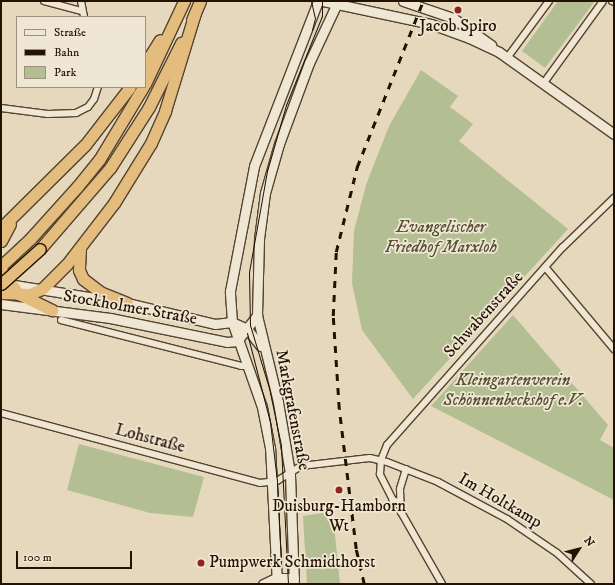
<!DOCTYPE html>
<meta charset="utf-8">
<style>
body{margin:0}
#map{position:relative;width:615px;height:585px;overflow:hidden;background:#e6d8bc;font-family:"IM FELL DW Pica",serif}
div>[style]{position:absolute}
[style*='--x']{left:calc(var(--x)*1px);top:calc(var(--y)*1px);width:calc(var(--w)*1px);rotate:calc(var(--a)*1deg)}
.green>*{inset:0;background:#b3bf92}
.roads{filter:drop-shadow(1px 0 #54442f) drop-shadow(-1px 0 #54442f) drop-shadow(0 1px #54442f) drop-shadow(0 -1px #54442f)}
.street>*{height:6px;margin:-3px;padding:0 3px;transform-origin:3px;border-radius:3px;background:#efe6d3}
.secondary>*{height:9px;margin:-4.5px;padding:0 4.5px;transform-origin:4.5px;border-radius:4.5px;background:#efe6d3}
.highway>*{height:11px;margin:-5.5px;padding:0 5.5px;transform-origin:5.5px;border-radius:5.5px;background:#e3bc7e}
.tram>*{height:1px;margin:-0.5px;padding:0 0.5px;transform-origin:0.5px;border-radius:0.5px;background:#231200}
.rail>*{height:2.5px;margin-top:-1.25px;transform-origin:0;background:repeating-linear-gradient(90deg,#231200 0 7px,transparent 0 14px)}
.bridges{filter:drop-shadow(1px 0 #231200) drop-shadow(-1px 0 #231200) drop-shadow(0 1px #231200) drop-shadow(0 -1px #231200)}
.highway-bridge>*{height:11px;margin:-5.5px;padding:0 5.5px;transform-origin:5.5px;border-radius:5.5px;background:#e3bc7e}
.dots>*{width:11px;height:11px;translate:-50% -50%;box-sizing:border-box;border:2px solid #efe6d3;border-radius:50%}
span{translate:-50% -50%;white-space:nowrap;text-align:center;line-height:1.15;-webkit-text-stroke:3.5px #efe6d3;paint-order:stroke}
.poi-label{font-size:17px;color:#231200}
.left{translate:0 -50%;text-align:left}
.park-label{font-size:17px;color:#554f33;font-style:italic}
.street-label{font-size:17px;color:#231200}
.frame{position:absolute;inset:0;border:2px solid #231200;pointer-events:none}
.legend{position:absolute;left:16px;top:16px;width:130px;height:72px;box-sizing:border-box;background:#efe6d3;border:1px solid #9d917f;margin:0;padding:5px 7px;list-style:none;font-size:12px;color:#231200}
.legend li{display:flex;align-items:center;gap:8px;height:20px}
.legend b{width:20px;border:1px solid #9d917f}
.north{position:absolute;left:559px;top:529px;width:40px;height:40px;-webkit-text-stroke:3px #efe6d3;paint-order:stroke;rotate:54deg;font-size:11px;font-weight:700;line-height:16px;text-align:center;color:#231200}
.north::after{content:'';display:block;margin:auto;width:14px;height:18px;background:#231200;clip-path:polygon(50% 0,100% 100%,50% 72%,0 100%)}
.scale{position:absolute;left:16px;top:551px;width:116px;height:18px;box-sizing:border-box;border:2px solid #231200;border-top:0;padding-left:5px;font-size:12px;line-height:14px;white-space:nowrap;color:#231200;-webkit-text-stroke:3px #efe6d3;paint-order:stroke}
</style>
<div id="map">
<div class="green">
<i style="clip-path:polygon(558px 1px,595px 1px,545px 68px,522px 51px)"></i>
<i style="clip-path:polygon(421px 70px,458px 96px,450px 107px,473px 124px,459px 141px,568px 229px,413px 399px,362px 330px,352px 283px,354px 231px,366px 185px,389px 126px)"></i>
<i style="clip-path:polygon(513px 315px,608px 425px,600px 440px,614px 448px,614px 500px,431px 406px)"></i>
<i style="clip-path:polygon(79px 444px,204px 477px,193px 517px,150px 513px,67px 490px)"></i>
<i style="clip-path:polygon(323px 513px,334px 525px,340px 584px,307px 584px,303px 516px)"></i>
</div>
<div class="roads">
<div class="street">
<i style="--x:44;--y:1;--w:39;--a:15"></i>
<i style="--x:81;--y:1;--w:16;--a:79"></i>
<i style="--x:612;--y:1;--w:2;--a:27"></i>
<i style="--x:507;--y:58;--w:71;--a:-53.6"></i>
<i style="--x:543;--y:84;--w:102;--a:-54.1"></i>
<i style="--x:1;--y:108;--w:47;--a:7.3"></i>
<i style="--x:48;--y:114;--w:28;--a:-2"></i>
<i style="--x:76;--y:113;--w:13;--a:-27"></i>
<i style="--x:88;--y:107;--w:10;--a:-53"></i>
<i style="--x:94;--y:99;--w:13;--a:-72"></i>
<i style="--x:546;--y:268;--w:106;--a:50"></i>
<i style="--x:61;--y:320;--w:186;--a:14.3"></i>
<i style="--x:241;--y:366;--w:8;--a:0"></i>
<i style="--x:1;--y:413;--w:268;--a:15.1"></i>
<i style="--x:260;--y:483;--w:17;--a:-7"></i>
<i style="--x:277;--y:481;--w:28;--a:-32"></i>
<i style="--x:301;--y:466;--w:69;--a:-6.6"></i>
<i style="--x:370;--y:458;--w:17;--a:13"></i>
<i style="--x:387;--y:462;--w:55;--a:21.4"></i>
<i style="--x:438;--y:482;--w:78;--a:28.2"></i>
<i style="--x:507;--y:519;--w:60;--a:34.2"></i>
<i style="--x:557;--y:553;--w:46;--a:42.4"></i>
<i style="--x:406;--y:469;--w:21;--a:107"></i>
<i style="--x:400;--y:489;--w:23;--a:88"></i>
<i style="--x:401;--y:512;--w:83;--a:60.3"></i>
<i style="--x:400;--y:503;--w:8;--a:-157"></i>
<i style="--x:393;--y:500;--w:29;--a:-117"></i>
<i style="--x:380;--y:474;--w:14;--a:-86"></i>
<i style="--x:381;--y:460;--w:16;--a:-68"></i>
<i style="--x:387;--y:445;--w:265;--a:-48.4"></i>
<i style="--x:563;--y:247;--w:71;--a:-43.9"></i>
</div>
<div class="secondary">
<i style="--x:323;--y:1;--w:110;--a:12"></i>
<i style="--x:431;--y:24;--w:40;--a:20.2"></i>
<i style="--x:469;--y:38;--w:33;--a:25"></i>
<i style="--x:499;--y:52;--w:141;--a:35.5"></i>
<i style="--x:403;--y:1;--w:53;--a:18.8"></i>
<i style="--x:453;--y:18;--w:47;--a:35.4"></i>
<i style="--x:8;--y:284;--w:121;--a:9.1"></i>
<i style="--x:127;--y:303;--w:90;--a:13.4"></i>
<i style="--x:215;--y:324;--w:17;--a:-7"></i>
<i style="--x:232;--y:322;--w:17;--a:25"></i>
<i style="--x:247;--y:329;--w:22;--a:51"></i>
<i style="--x:1;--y:304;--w:110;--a:7.3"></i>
<i style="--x:110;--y:318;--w:119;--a:11.6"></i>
<i style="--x:227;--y:342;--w:10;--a:-6"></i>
<i style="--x:237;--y:341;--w:33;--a:-52"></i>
<i style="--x:263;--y:584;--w:14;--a:-25"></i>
<i style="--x:276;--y:578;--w:18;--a:0"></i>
<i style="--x:277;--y:584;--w:136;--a:-92.9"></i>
<i style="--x:270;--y:448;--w:42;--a:-101"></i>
<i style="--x:262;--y:407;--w:90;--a:-109.4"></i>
<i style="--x:232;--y:322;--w:31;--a:-94"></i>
<i style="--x:230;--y:291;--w:127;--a:-79.1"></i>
<i style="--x:254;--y:166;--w:177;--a:-68.8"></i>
<i style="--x:294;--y:584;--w:111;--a:-92.1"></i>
<i style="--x:290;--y:473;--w:72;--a:-99.6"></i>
<i style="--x:278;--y:402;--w:89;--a:-103.6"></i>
<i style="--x:257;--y:315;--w:76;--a:-88.5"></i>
<i style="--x:259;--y:239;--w:46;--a:-82.6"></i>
<i style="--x:265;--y:193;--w:51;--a:-74.1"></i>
<i style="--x:279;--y:144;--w:86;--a:-69.7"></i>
<i style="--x:309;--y:63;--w:68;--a:-64.9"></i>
</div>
<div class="highway">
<i style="--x:192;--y:20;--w:21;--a:-67"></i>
<i style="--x:145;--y:64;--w:28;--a:-58"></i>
<i style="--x:145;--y:84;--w:92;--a:-64.8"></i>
<i style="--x:1;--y:228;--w:118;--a:-44.7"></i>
<i style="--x:85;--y:145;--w:73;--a:-52.2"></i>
<i style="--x:1;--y:241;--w:19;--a:-62"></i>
<i style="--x:40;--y:249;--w:107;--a:-49.2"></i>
<i style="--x:110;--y:168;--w:72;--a:-57.4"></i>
<i style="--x:149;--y:107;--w:72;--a:-63.4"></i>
<i style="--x:80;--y:249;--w:21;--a:93"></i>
<i style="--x:79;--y:270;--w:10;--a:66"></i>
<i style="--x:83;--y:279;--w:21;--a:37"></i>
<i style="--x:100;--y:292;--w:29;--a:22"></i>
<i style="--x:1;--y:266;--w:40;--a:-43"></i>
<i style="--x:30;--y:239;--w:70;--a:-47.9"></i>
<i style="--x:77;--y:187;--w:35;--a:-51"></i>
<i style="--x:99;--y:160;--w:85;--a:-58.9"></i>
<i style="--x:2;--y:271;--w:29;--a:54"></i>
<i style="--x:19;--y:294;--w:37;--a:26"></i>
<i style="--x:1;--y:293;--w:29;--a:2"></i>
<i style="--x:30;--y:294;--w:13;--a:-23"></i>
<i style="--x:42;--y:289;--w:35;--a:-45"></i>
<i style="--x:67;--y:264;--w:77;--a:-52.4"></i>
<i style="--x:114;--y:203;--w:70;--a:-58.3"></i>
<i style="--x:151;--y:143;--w:35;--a:-66"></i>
<i style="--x:165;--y:111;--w:102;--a:-73"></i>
</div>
</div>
<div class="tram">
<i style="--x:311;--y:1;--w:17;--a:77"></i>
<i style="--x:315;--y:18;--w:12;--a:104"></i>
<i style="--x:247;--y:333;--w:92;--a:75.5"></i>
<i style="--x:270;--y:422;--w:59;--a:83.2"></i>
<i style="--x:277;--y:481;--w:81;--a:87.2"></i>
<i style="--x:288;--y:584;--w:139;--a:-92.9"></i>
<i style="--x:281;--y:445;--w:58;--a:-101.9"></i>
<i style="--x:269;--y:388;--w:66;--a:-106.8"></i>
<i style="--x:250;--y:325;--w:53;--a:-91.1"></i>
<i style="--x:249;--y:272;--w:103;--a:-79.9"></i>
<i style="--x:267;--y:171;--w:69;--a:-73.9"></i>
<i style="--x:286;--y:105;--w:96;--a:-68"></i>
<i style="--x:322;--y:16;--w:15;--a:-90"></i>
</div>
<div class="rail">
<i style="--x:364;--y:584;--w:36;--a:-103"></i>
<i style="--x:356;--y:549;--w:141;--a:-96.9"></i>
<i style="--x:339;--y:409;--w:93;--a:-93.7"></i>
<i style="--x:333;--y:316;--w:64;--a:-87.3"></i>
<i style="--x:336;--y:252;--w:88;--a:-76.1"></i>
<i style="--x:357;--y:167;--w:179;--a:-68.3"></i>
</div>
<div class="bridges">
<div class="highway-bridge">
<i style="--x:1;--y:284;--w:52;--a:-41.9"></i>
</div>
</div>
<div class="dots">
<i style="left:458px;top:10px;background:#8f2418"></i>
<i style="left:339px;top:490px;background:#8f2418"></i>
<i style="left:201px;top:563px;background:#8f2418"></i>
</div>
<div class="poi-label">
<span style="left:458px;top:27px">Jacob Spiro</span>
<span style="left:339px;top:517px">Duisburg-Hamborn<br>Wt</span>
<span class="left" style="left:209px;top:563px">Pumpwerk Schmidthorst</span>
</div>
<div class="park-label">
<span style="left:441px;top:238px">Evangelischer<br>Friedhof Marxloh</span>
<span style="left:513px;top:391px">Kleingartenverein<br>Schönnenbeckshof e.V.</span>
</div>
<div class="street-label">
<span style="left:130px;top:308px;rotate:10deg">Stockholmer Straße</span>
<span style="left:484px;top:315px;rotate:-48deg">Schwabenstraße</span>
<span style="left:292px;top:410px;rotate:79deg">Markgrafenstraße</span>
<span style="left:150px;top:439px;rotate:15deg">Lohstraße</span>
<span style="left:500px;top:501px;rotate:30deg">Im Holtkamp</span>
</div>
<div class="frame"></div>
<ul class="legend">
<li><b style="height:5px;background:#efe6d3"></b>Straße</li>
<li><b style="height:5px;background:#231200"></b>Bahn</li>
<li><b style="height:11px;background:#b3bf92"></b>Park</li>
</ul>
<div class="north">N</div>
<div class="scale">100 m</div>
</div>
